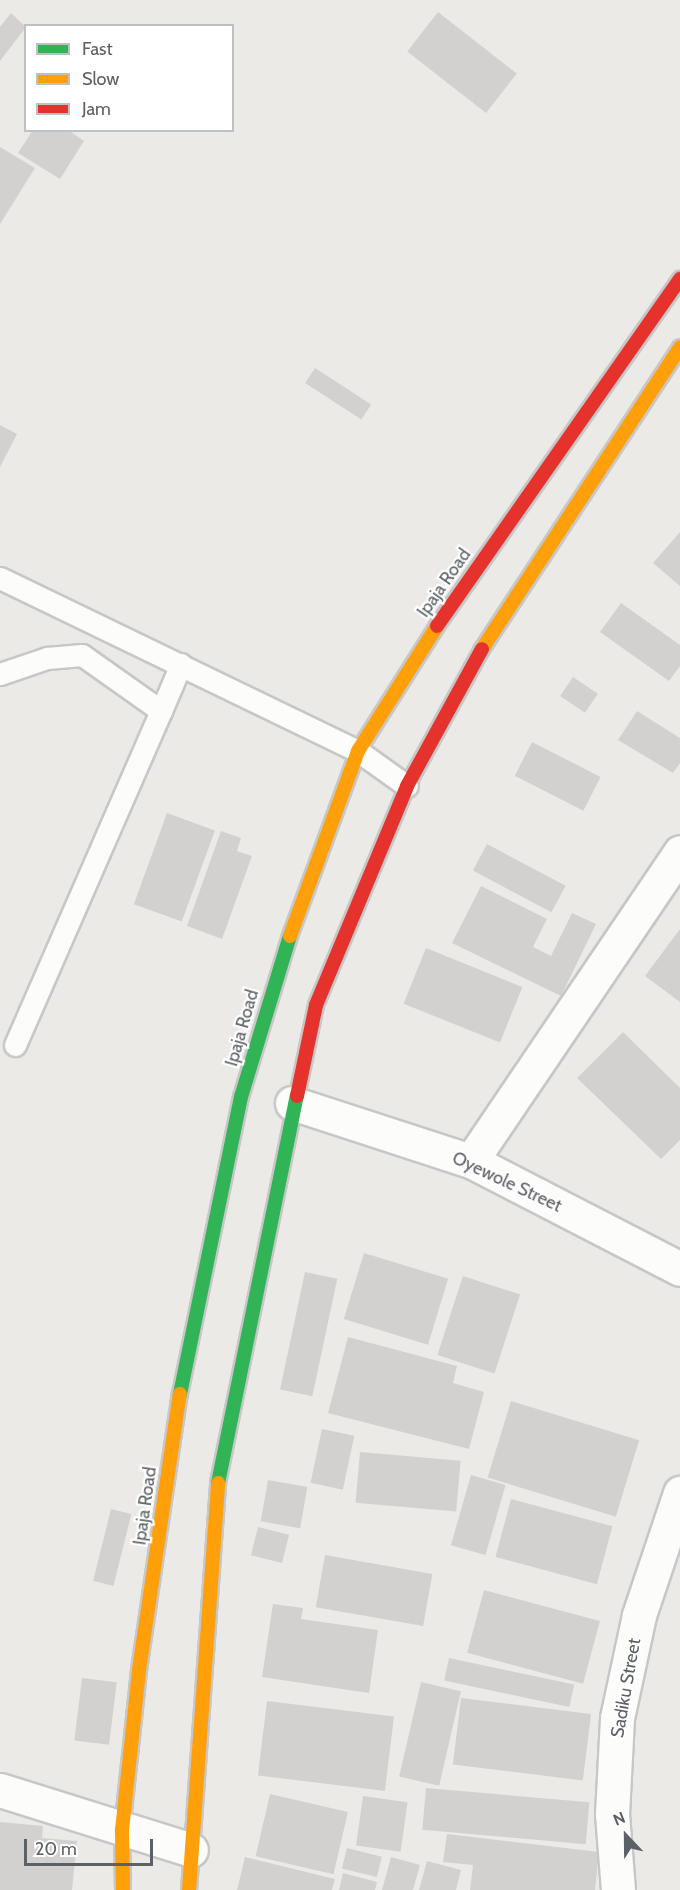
<!DOCTYPE html>
<style>
body{margin:0}
#map{position:relative;width:680px;height:1890px;overflow:hidden;background:#eceae7;font-family:Cabin,sans-serif}
div>[style]{position:absolute}
[style*='--x']{left:calc(var(--x)*1px);top:calc(var(--y)*1px);width:calc(var(--w)*1px);rotate:calc(var(--a)*1deg)}
.building>*{inset:0;background:#d3d1cf;transform-origin:0 0}
.roads{filter:drop-shadow(2px 0 #c7c7c8) drop-shadow(-2px 0 #c7c7c8) drop-shadow(0 2px #c7c7c8) drop-shadow(0 -2px #c7c7c8)}
.lane>*{height:21px;margin:-10.5px;padding:0 10.5px;transform-origin:10.5px;border-radius:10.5px;background:#fcfcfb}
.street>*{height:33px;margin:-16.5px;padding:0 16.5px;transform-origin:16.5px;border-radius:16.5px;background:#fcfcfb}
.fast>*{height:14px;margin:-7px;padding:0 7px;transform-origin:7px;border-radius:7px;background:#30b455}
.slow>*{height:14px;margin:-7px;padding:0 7px;transform-origin:7px;border-radius:7px;background:#ff9f0a}
.jam>*{height:14px;margin:-7px;padding:0 7px;transform-origin:7px;border-radius:7px;background:#e5322d}
span{translate:-50% -50%;white-space:nowrap;text-align:center;line-height:1.15;-webkit-text-stroke:4.5px #fff;paint-order:stroke}
.street-label{font-size:18px;color:#5c6165}
.legend{position:absolute;left:24px;top:24px;width:210px;height:108px;box-sizing:border-box;background:#fff;border:2px solid #bec0c1;margin:0;padding:8px 10px;list-style:none;font-size:18px;color:#5c6165}
.legend li{display:flex;align-items:center;gap:12px;height:30px}
.legend b{width:30px;border:2px solid #bec0c1}
.north{position:absolute;left:596px;top:1806px;width:60px;height:60px;-webkit-text-stroke:4px #fff;paint-order:stroke;rotate:338deg;font-size:16px;font-weight:700;line-height:24px;text-align:center;color:#5c6165}
.north::after{content:'';display:block;margin:auto;width:21px;height:27px;background:#5c6165;clip-path:polygon(50% 0,100% 100%,50% 72%,0 100%)}
.scale{position:absolute;left:24px;top:1839px;width:129px;height:27px;box-sizing:border-box;border:3px solid #5c6165;border-top:0;padding-left:8px;font-size:18px;line-height:21px;white-space:nowrap;color:#5c6165;-webkit-text-stroke:4px #fff;paint-order:stroke}
</style>
<div id="map">
<div class="building">
<i style="left:438px;top:12px;width:100px;height:50px;rotate:38deg"></i>
<i style="clip-path:polygon(11px 13px,26px 27px,0 61px,0 27px)"></i>
<i style="clip-path:polygon(33px 130px,68px 130px,84px 141px,60px 179px,18px 153px)"></i>
<i style="clip-path:polygon(0 147px,35px 168px,0 224px)"></i>
<i style="left:315px;top:368px;width:67px;height:18px;rotate:33deg"></i>
<i style="clip-path:polygon(0 425px,17px 434px,0 467px)"></i>
<i style="clip-path:polygon(680px 532px,680px 586px,653px 563px)"></i>
<i style="clip-path:polygon(621px 603px,680px 645px,680px 666px,669px 681px,600px 632px)"></i>
<i style="left:573px;top:677px;width:30px;height:23px;rotate:34deg"></i>
<i style="clip-path:polygon(637px 711px,680px 738px,680px 763px,673px 773px,618px 740px)"></i>
<i style="left:532px;top:742px;width:77px;height:38px;rotate:27deg"></i>
<i style="left:167px;top:813px;width:51px;height:97px;rotate:20deg"></i>
<i style="clip-path:polygon(221px 831px,241px 838px,237px 851px,252px 856px,222px 939px,187px 926px)"></i>
<i style="left:487px;top:844px;width:89px;height:30px;rotate:28deg"></i>
<i style="clip-path:polygon(481px 886px,547px 919px,533px 947px,551px 956px,572px 913px,596px 924px,561px 996px,452px 943px)"></i>
<i style="clip-path:polygon(680px 929px,680px 1002px,645px 976px)"></i>
<i style="left:426px;top:948px;width:104px;height:60px;rotate:22deg"></i>
<i style="clip-path:polygon(623px 1032px,680px 1088px,680px 1140px,661px 1159px,577px 1078px)"></i>
<i style="left:364px;top:1253px;width:88px;height:69px;rotate:17deg"></i>
<i style="left:305px;top:1272px;width:33px;height:120px;rotate:12deg"></i>
<i style="left:463px;top:1276px;width:60px;height:83px;rotate:18deg"></i>
<i style="clip-path:polygon(348px 1337px,457px 1366px,453px 1383px,484px 1392px,469px 1449px,328px 1413px)"></i>
<i style="left:511px;top:1401px;width:134px;height:80px;rotate:17deg"></i>
<i style="left:322px;top:1429px;width:33px;height:55px;rotate:12deg"></i>
<i style="left:360px;top:1452px;width:101px;height:51px;rotate:5deg"></i>
<i style="left:471px;top:1475px;width:36px;height:73px;rotate:16deg"></i>
<i style="left:268px;top:1480px;width:40px;height:42px;rotate:10deg"></i>
<i style="left:511px;top:1499px;width:105px;height:60px;rotate:15deg"></i>
<i style="left:111px;top:1509px;width:21px;height:74px;rotate:14deg"></i>
<i style="left:258px;top:1527px;width:32px;height:29px;rotate:14deg"></i>
<i style="left:325px;top:1555px;width:109px;height:53px;rotate:10deg"></i>
<i style="left:484px;top:1590px;width:120px;height:65px;rotate:15deg"></i>
<i style="clip-path:polygon(273px 1604px,303px 1608px,301px 1619px,378px 1630px,369px 1693px,262px 1677px)"></i>
<i style="left:449px;top:1658px;width:128px;height:23px;rotate:12deg"></i>
<i style="left:82px;top:1678px;width:35px;height:63px;rotate:7deg"></i>
<i style="left:421px;top:1682px;width:41px;height:97px;rotate:13deg"></i>
<i style="left:461px;top:1698px;width:131px;height:67px;rotate:7deg"></i>
<i style="left:267px;top:1701px;width:128px;height:75px;rotate:7deg"></i>
<i style="left:426px;top:1788px;width:164px;height:42px;rotate:5deg"></i>
<i style="left:270px;top:1794px;width:80px;height:64px;rotate:13deg"></i>
<i style="left:363px;top:1796px;width:45px;height:50px;rotate:8deg"></i>
<i style="clip-path:polygon(0 1822px,43px 1826px,42px 1838px,77px 1841px,72px 1890px,0 1890px)"></i>
<i style="clip-path:polygon(447px 1834px,599px 1852px,595px 1890px,470px 1890px,473px 1865px,443px 1862px)"></i>
<i style="left:347px;top:1848px;width:36px;height:21px;rotate:14deg"></i>
<i style="clip-path:polygon(245px 1857px,335px 1879px,332px 1890px,237px 1890px)"></i>
<i style="clip-path:polygon(391px 1857px,420px 1865px,413px 1890px,382px 1890px)"></i>
<i style="clip-path:polygon(427px 1861px,461px 1870px,456px 1890px,419px 1890px)"></i>
<i style="clip-path:polygon(343px 1873px,377px 1882px,375px 1890px,339px 1890px)"></i>
</div>
<div class="roads">
<div class="lane">
<i style="--x:0;--y:578;--w:398;--a:25.8"></i>
<i style="--x:358;--y:751;--w:60;--a:35.5"></i>
<i style="--x:0;--y:674;--w:50;--a:-18.8"></i>
<i style="--x:47;--y:658;--w:35;--a:-5"></i>
<i style="--x:82;--y:655;--w:97;--a:35.3"></i>
<i style="--x:161;--y:711;--w:51;--a:-66.9"></i>
<i style="--x:15;--y:1045;--w:365;--a:-66.4"></i>
</div>
<div class="street">
<i style="--x:292;--y:1103;--w:188;--a:18"></i>
<i style="--x:471;--y:1161;--w:235;--a:27.3"></i>
<i style="--x:471;--y:1161;--w:373;--a:-55.9"></i>
<i style="--x:0;--y:1790;--w:200;--a:17.4"></i>
<i style="--x:618;--y:1890;--w:76;--a:-94.5"></i>
<i style="--x:612;--y:1814;--w:96;--a:-87"></i>
<i style="--x:617;--y:1718;--w:105;--a:-77.9"></i>
<i style="--x:639;--y:1615;--w:129;--a:-71.4"></i>
</div>
<div class="fast">
<i style="--x:180;--y:1394;--w:303;--a:-78.4"></i>
<i style="--x:241;--y:1097;--w:168;--a:-73.1"></i>
<i style="--x:218;--y:1483;--w:395;--a:-78.5"></i>
</div>
<div class="slow">
<i style="--x:482;--y:649;--w:361;--a:-56.7"></i>
<i style="--x:290;--y:936;--w:197;--a:-69.8"></i>
<i style="--x:358;--y:751;--w:148;--a:-57.7"></i>
<i style="--x:123;--y:1890;--w:60;--a:-91"></i>
<i style="--x:122;--y:1830;--w:161;--a:-83.9"></i>
<i style="--x:139;--y:1670;--w:279;--a:-81.6"></i>
<i style="--x:189;--y:1890;--w:408;--a:-85.9"></i>
</div>
<div class="jam">
<i style="--x:437;--y:626;--w:424;--a:-55"></i>
<i style="--x:297;--y:1096;--w:93;--a:-78.2"></i>
<i style="--x:316;--y:1005;--w:237;--a:-67.4"></i>
<i style="--x:407;--y:786;--w:156;--a:-61.3"></i>
</div>
</div>
<div class="street-label">
<span style="left:444px;top:583px;rotate:-55deg">Ipaja Road</span>
<span style="left:242px;top:1028px;rotate:-74deg">Ipaja Road</span>
<span style="left:507px;top:1182px;rotate:25deg">Oyewole Street</span>
<span style="left:145px;top:1506px;rotate:-82deg">Ipaja Road</span>
<span style="left:626px;top:1688px;rotate:-80deg">Sadiku Street</span>
</div>
<ul class="legend">
<li><b style="height:8px;background:#30b455"></b>Fast</li>
<li><b style="height:8px;background:#ff9f0a"></b>Slow</li>
<li><b style="height:8px;background:#e5322d"></b>Jam</li>
</ul>
<div class="north">N</div>
<div class="scale">20 m</div>
</div>
